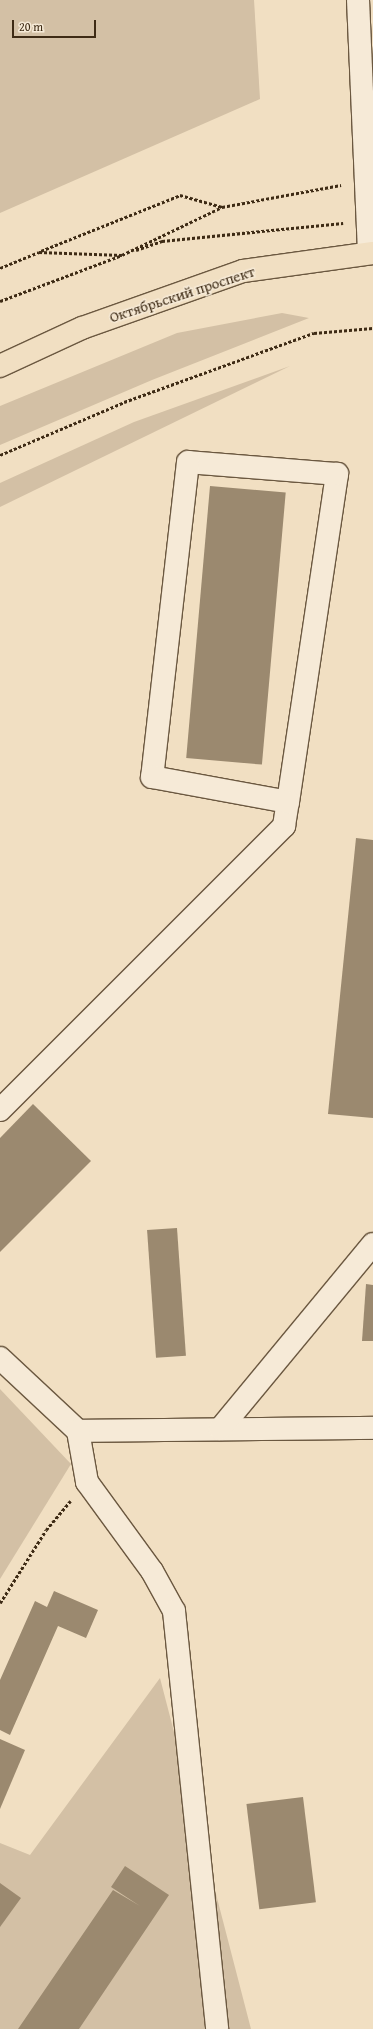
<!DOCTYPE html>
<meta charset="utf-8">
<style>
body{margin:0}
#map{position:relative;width:373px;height:2029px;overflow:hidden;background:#f1dfc2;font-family:"Gentium Book Plus",serif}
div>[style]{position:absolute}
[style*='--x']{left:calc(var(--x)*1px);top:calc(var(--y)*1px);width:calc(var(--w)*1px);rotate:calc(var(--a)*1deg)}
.green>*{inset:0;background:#d3c0a5}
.building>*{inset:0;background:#9b896f;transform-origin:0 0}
.path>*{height:2.5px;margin-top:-1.25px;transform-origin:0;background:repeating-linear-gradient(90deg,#3e2b15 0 3px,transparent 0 5px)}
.roads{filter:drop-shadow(1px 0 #6b5840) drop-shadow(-1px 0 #6b5840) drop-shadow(0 1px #6b5840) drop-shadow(0 -1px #6b5840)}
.minor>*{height:22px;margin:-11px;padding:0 11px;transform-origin:11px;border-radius:11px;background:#f6ead7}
.major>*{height:22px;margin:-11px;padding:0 11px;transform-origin:11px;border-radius:11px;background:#f1dfc2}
span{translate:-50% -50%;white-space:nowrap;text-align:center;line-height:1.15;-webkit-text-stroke:3px #f6ead7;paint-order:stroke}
.street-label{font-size:15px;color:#3e2b15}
.scale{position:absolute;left:12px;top:20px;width:84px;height:18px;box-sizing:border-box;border:2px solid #3e2b15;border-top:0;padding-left:5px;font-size:12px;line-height:14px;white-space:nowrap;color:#3e2b15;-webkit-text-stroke:3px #f6ead7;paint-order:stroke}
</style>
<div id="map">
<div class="green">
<i style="clip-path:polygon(0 0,254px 0,260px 99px,0 213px)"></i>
<i style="clip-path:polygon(282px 313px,309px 318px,152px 380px,0 445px,0 406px,177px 333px)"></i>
<i style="clip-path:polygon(290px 366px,0 507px,0 483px,134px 422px)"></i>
<i style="clip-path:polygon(0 1389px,71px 1464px,0 1579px)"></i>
<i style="clip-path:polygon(160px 1678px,251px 2029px,0 2029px,0 1843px,30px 1855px)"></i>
</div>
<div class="building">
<i style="left:210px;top:486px;width:76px;height:273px;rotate:5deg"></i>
<i style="clip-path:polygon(356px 838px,373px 840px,373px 1118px,328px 1114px)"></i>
<i style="clip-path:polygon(33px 1104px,91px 1161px,0 1252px,0 1138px)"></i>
<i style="left:177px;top:1228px;width:128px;height:30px;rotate:86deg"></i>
<i style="clip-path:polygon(366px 1284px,373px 1285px,373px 1341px,362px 1341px)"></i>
<i style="clip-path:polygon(54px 1591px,98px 1610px,86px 1638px,58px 1626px,10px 1735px,0 1730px,0 1680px,35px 1601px,47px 1607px)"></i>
<i style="clip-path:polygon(0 1739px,25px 1750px,0 1809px)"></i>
<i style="left:303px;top:1797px;width:106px;height:57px;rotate:83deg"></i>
<i style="clip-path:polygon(125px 1866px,169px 1895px,79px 2029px,18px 2029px,113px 1890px,140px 1906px,111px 1887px)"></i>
<i style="clip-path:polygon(0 1883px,21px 1898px,0 1927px)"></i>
</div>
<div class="path">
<i style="--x:136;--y:250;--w:28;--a:-19"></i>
<i style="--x:162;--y:241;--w:182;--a:-5.7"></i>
<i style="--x:41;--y:251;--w:150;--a:-21.9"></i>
<i style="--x:180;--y:195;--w:44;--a:15.9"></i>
<i style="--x:0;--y:268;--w:42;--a:-22.3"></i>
<i style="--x:39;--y:252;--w:83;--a:2.1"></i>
<i style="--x:122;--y:255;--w:111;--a:-25.6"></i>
<i style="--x:222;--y:207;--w:121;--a:-10.5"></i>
<i style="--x:0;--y:301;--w:128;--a:-20.6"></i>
<i style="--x:0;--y:455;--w:135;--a:-23.1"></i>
<i style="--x:124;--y:402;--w:202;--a:-20"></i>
<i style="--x:314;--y:333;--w:59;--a:-4.8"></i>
<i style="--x:0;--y:1603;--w:86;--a:-57.8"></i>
<i style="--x:46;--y:1530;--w:38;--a:-50"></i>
</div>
<div class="roads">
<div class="minor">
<i style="--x:358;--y:0;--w:253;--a:87.5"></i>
<i style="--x:0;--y:1110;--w:402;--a:-45"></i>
<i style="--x:284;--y:826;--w:24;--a:-81"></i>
<i style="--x:288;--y:802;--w:332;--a:-81.5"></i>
<i style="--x:337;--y:474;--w:149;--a:-175.4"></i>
<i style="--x:188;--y:462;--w:317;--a:96.5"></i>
<i style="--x:152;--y:777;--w:138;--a:10.4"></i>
<i style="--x:0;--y:1358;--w:107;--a:43.1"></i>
<i style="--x:78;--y:1431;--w:295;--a:-0.6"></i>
<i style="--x:220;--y:1429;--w:240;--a:-50.4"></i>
<i style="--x:78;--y:1431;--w:52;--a:80"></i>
<i style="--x:87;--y:1482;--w:110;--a:53.9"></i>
<i style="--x:152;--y:1571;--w:46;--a:61.2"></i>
<i style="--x:174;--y:1611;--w:420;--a:84.1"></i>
</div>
<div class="major">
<i style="--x:0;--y:366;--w:90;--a:-24.9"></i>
<i style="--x:82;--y:328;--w:171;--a:-19.5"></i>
<i style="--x:243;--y:271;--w:131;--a:-7.9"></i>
</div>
</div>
<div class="street-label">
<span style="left:182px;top:294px;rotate:-18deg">Октябрьский проспект</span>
</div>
<div class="scale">20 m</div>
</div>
